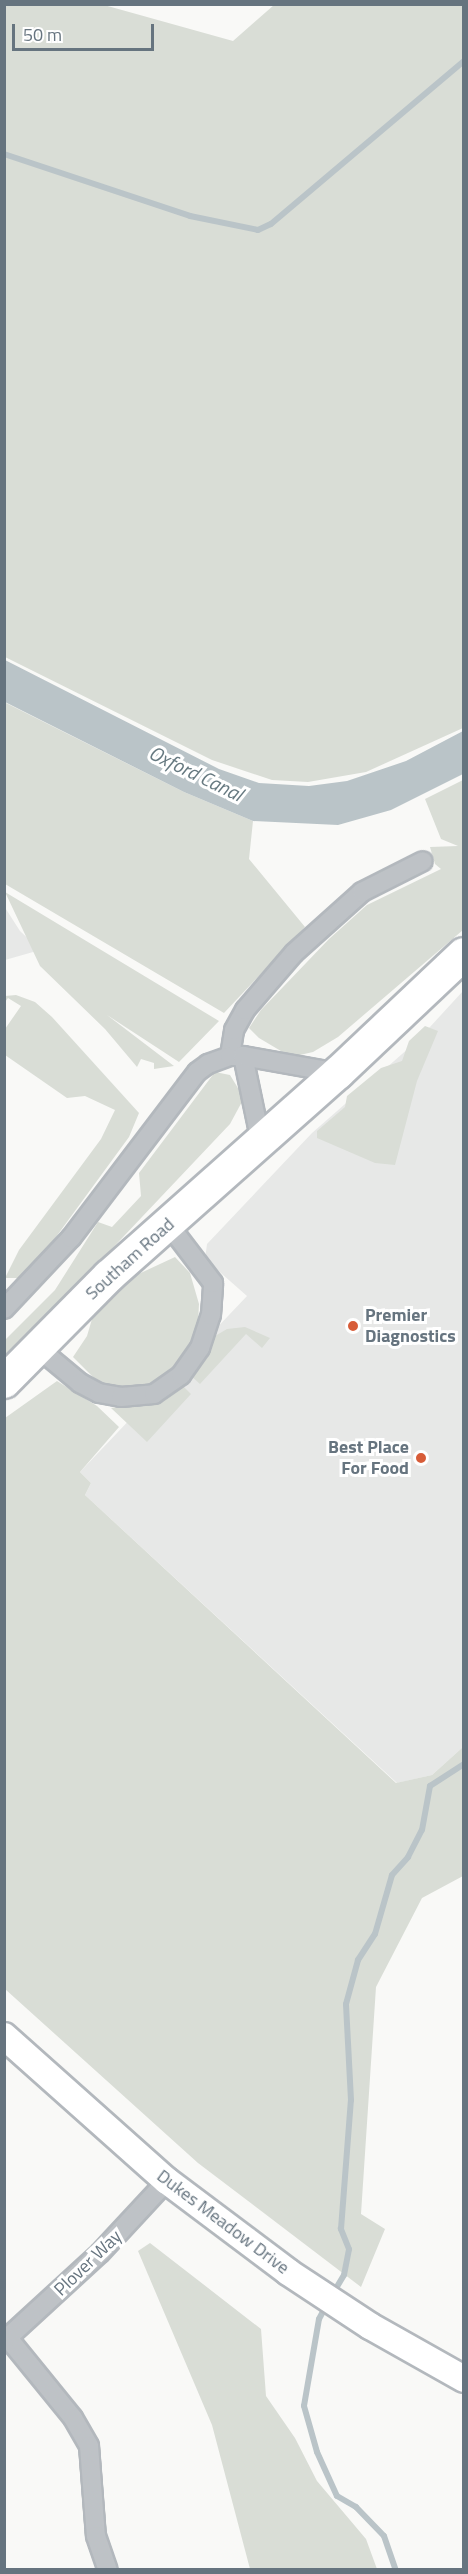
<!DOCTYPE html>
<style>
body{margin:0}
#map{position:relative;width:468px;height:2574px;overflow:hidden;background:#f9f9f7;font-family:"Titillium Web",sans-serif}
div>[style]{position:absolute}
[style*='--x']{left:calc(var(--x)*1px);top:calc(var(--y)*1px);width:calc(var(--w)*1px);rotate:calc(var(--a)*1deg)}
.built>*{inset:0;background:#e7e8e7}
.green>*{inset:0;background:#d9ddd6}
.water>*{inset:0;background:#bac4c8}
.stream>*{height:6px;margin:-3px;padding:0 3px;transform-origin:3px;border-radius:3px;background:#bac4c8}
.roads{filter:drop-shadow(2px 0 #b3b8bd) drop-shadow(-2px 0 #b3b8bd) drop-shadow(0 2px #b3b8bd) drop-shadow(0 -2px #b3b8bd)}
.street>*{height:18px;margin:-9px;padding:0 9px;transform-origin:9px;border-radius:9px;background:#bec2c6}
.secondary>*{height:26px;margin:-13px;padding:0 13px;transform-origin:13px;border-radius:13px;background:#fff}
.highway>*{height:32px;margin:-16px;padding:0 16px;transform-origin:16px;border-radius:16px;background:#fff}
.dots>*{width:16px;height:16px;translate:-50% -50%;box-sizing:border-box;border:3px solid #fff;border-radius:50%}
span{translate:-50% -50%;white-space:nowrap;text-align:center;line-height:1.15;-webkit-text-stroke:6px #fff;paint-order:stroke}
.street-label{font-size:18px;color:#66747f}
.poi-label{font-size:18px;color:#66747f;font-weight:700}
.left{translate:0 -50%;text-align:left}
.right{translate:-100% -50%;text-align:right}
.water-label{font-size:20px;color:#667980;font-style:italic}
.frame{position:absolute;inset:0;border:6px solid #66747f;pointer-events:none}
.scale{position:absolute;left:12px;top:24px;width:142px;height:27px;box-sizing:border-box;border:3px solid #66747f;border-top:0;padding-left:8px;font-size:18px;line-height:21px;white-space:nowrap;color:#66747f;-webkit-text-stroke:4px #fff;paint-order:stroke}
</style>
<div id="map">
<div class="built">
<i style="clip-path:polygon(4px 906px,20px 931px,40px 950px,5px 960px)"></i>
<i style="clip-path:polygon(463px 991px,463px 1747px,432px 1775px,397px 1783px,85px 1495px,91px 1483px,80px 1472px,247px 1296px,205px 1259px,207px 1244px,312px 1133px,418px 1040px)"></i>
</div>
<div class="green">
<i style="clip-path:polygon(4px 5px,104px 5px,233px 41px,274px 5px,463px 5px,463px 728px,366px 772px,308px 782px,272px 780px,212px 760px,5px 657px)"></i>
<i style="clip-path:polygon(4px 702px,184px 792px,253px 821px,249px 859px,305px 927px,224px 1013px,5px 884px)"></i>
<i style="clip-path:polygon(463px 780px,463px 930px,338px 1037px,313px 1052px,291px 1057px,259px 1038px,249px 1028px,261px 1010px,329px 939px,367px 905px,441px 869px,435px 864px,430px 847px,458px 846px,441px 839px,425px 799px)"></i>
<i style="clip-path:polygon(5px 892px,219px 1021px,179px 1062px,107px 1015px,174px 1066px,154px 1069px,154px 1063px,141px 1059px,137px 1067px,105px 1029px,40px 966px)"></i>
<i style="clip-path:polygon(16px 995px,35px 1002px,52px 1017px,139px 1113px,129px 1137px,26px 1278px,5px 1278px,19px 1250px,101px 1139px,115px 1110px,85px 1096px,67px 1098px,5px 1055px,5px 1029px,21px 1006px,8px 998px,5px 1002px,5px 996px)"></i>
<i style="clip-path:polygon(425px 1026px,438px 1031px,417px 1081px,395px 1165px,375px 1163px,317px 1138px,317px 1131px,345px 1107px,347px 1096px,381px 1068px,402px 1061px,409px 1041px)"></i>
<i style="clip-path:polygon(215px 1072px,230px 1075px,244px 1098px,230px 1124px,36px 1329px,5px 1356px,5px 1340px,55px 1290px,98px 1222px,112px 1227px,141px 1196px,139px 1173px)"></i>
<i style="clip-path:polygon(175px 1257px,190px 1273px,199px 1304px,198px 1323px,184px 1357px,156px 1382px,134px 1389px,99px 1383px,73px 1357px,87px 1336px,92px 1319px,130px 1278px)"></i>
<i style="clip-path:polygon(245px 1327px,270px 1338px,262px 1348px,246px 1334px,200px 1384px,190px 1375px,210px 1339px,227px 1329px)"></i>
<i style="clip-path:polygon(57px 1381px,97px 1406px,119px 1427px,80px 1472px,91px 1483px,85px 1495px,396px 1783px,432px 1775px,463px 1747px,463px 1876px,422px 1898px,376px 1987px,361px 2214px,385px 2229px,361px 2287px,198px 2163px,5px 1989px,5px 1418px)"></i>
<i style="clip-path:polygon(181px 1384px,191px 1394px,147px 1442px,111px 1408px,146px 1403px)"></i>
<i style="clip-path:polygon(150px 2243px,261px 2329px,266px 2396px,295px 2438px,317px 2481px,366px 2539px,377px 2569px,250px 2569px,212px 2425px,138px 2251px)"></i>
</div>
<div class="water">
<i style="clip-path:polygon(5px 660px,219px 769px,259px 783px,309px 786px,347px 781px,406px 761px,463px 731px,463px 774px,391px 810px,338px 825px,253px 821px,184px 792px,5px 702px)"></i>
</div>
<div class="stream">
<i style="--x:4;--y:154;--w:196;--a:18.4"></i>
<i style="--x:190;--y:216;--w:69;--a:11.6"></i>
<i style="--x:258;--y:230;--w:14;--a:-25"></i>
<i style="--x:271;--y:224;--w:253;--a:-40.2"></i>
<i style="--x:332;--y:2295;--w:23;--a:-59"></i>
<i style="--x:344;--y:2275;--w:26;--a:-79"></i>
<i style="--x:349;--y:2249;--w:22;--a:-112"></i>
<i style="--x:341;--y:2229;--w:129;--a:-85.6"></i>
<i style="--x:351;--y:2100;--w:96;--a:-93"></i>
<i style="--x:346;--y:2004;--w:46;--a:-74.7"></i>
<i style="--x:358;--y:1960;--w:31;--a:-57"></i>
<i style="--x:375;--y:1934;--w:61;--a:-73.9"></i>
<i style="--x:392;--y:1875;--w:24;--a:-48"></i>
<i style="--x:408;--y:1857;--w:30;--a:-63"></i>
<i style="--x:422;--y:1830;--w:45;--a:-79.7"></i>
<i style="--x:430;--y:1786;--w:40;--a:-32.9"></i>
<i style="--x:327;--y:2304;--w:17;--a:118"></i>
<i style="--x:319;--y:2319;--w:88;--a:99.8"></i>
<i style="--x:304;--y:2406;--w:48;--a:74.2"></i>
<i style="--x:317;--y:2452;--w:48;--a:65.6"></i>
<i style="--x:337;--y:2496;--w:22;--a:30"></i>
<i style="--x:356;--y:2507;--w:40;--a:46"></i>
<i style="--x:384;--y:2536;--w:36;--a:71"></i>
</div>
<div class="roads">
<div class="street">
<i style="--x:230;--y:1056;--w:26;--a:-81"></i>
<i style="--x:234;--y:1030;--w:23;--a:-61"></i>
<i style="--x:245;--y:1010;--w:75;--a:-49.3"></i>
<i style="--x:294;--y:953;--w:91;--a:-41.9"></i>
<i style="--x:362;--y:892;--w:68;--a:-26.9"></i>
<i style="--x:243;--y:1056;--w:88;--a:78.2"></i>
<i style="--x:4;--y:1309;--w:98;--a:-46.7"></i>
<i style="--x:71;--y:1238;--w:208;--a:-52.8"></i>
<i style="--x:197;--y:1072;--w:14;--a:-36"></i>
<i style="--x:208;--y:1064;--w:23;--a:-20"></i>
<i style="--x:230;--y:1056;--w:13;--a:0"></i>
<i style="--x:243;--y:1056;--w:97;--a:10.1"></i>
<i style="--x:38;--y:1348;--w:55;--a:39.8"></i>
<i style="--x:80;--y:1383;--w:21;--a:28"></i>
<i style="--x:99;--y:1393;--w:22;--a:10"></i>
<i style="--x:121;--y:1397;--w:33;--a:-5"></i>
<i style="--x:154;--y:1394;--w:33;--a:-35"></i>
<i style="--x:181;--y:1375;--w:33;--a:-55"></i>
<i style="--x:200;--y:1348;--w:35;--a:-72"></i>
<i style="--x:211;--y:1315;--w:32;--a:-86"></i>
<i style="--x:213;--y:1283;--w:74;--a:-127.3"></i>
<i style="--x:8;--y:2338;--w:103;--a:50.9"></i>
<i style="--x:73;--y:2418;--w:32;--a:60"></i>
<i style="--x:89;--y:2446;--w:90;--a:85.6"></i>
<i style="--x:96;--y:2536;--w:36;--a:71"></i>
<i style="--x:4;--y:2341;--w:130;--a:-42.5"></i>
<i style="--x:100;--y:2253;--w:98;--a:-47.1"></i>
</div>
<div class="secondary">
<i style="--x:4;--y:2036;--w:218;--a:41.7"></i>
<i style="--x:167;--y:2181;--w:151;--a:36.9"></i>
<i style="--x:288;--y:2272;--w:98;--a:33.4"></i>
<i style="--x:370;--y:2326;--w:108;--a:29.4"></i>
</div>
<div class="highway">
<i style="--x:4;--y:1382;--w:149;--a:-45.3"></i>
<i style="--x:109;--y:1276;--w:306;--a:-41.6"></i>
<i style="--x:338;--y:1073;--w:173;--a:-43.4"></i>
</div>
</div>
<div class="dots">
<i style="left:353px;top:1326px;background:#d75c38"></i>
<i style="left:421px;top:1458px;background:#d75c38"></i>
</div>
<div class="street-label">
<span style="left:130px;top:1259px;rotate:-42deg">Southam Road</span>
<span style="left:223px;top:2222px;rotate:37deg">Dukes Meadow Drive</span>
<span style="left:88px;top:2263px;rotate:-44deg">Plover Way</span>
</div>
<div class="poi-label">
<span class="left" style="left:365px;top:1326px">Premier<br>Diagnostics</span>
<span class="right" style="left:409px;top:1458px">Best Place<br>For Food</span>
</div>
<div class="water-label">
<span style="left:196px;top:773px;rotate:26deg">Oxford Canal</span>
</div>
<div class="frame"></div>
<div class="scale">50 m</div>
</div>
